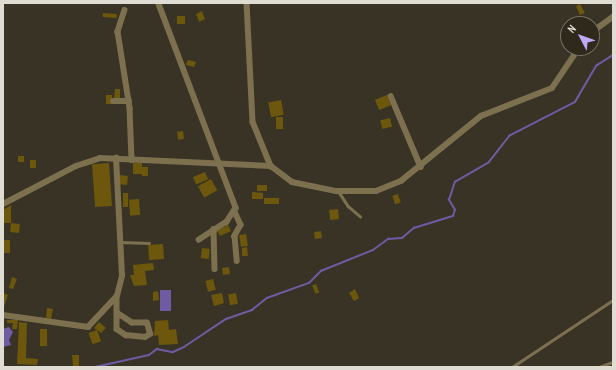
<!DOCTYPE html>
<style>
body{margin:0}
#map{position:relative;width:616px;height:370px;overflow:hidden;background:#383325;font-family:"PT Sans Narrow",sans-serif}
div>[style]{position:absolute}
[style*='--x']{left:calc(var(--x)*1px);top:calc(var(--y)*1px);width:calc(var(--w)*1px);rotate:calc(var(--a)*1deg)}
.water>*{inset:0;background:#6f5ba4;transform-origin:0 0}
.stream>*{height:1.5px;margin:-0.75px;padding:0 0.75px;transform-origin:0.75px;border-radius:0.75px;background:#6f5ba4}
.building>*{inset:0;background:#6c570c;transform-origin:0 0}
.service>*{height:2.5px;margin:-1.25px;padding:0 1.25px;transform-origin:1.25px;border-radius:1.25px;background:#7c704e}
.minor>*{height:5.5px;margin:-2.75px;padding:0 2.75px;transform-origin:2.75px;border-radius:2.75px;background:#7c704e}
span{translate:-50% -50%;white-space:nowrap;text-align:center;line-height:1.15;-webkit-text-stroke:3px #2e291b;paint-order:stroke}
.frame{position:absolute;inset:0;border:4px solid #dfdcd3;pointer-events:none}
.north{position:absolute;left:560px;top:16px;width:40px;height:40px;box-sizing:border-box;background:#2e291b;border:1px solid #757165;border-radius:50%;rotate:311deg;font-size:11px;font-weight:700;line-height:16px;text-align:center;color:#dfdcd3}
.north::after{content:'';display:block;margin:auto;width:14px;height:18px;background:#bcaaf6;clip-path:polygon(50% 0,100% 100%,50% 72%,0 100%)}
</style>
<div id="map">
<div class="water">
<i style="left:160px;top:290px;width:11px;height:21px"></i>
<i style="clip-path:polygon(9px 327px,13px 332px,9px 340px,11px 345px,3px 347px,3px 329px)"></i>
</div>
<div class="stream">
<i style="--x:95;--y:367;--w:55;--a:-12.5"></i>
<i style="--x:149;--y:355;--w:10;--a:-37"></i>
<i style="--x:157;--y:349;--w:16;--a:11"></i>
<i style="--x:173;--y:352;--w:12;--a:-24"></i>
<i style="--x:184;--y:347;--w:50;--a:-33.7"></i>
<i style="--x:226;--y:319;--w:28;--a:-19"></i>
<i style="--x:252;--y:310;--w:19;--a:-39"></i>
<i style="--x:267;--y:298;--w:45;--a:-19.7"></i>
<i style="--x:309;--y:283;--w:17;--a:-45"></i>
<i style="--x:321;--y:271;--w:56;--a:-22"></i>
<i style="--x:373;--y:250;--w:19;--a:-36"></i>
<i style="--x:388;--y:239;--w:14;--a:-4"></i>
<i style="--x:402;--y:238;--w:16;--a:-40"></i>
<i style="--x:414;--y:228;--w:41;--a:-17.1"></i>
<i style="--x:453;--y:216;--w:6;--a:-72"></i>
<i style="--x:455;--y:210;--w:12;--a:-121"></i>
<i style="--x:449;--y:200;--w:19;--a:-72"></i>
<i style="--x:455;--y:182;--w:39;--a:-30"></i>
<i style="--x:489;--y:162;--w:33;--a:-52"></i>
<i style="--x:509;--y:136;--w:74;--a:-27.3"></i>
<i style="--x:575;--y:102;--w:42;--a:-59.7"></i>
<i style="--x:596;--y:66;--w:20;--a:-33"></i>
</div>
<div class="building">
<i style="clip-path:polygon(580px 4px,585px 13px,580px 15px,576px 6px)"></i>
<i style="clip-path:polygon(202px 11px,205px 19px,199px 22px,196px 14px)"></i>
<i style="left:103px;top:13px;width:14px;height:4px;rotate:4deg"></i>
<i style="left:177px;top:16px;width:8px;height:8px"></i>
<i style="clip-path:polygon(188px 60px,196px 62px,194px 67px,186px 65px)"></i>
<i style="clip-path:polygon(115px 89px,120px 89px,120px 98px,114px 98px)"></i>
<i style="left:106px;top:95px;width:6px;height:9px"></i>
<i style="left:387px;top:95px;width:11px;height:13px;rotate:68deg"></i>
<i style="left:281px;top:100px;width:15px;height:13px;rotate:79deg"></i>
<i style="left:276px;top:117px;width:7px;height:12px"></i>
<i style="left:390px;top:118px;width:9px;height:10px;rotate:77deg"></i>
<i style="left:183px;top:131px;width:8px;height:6px;rotate:83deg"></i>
<i style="left:18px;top:156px;width:6px;height:6px"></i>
<i style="left:30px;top:160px;width:6px;height:8px"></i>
<i style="left:109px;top:163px;width:43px;height:17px;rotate:86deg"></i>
<i style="left:133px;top:163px;width:9px;height:11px"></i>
<i style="left:142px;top:167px;width:6px;height:9px"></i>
<i style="left:205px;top:172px;width:8px;height:13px;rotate:67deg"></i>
<i style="left:118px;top:175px;width:10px;height:9px;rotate:6deg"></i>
<i style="left:211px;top:179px;width:13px;height:15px;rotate:61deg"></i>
<i style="left:257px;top:185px;width:10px;height:6px"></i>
<i style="clip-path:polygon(252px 192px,263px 193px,263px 199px,252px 199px)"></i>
<i style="left:123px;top:193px;width:5px;height:14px"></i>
<i style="left:398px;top:194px;width:9px;height:6px;rotate:72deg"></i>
<i style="left:264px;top:198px;width:15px;height:6px"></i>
<i style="left:139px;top:199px;width:16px;height:10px;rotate:86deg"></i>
<i style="clip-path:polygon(11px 205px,11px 223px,3px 223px,3px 210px)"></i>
<i style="left:338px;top:209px;width:10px;height:9px;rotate:84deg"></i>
<i style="left:11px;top:223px;width:9px;height:9px;rotate:6deg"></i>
<i style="clip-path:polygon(228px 225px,231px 231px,220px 236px,217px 231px)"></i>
<i style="left:321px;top:231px;width:7px;height:7px;rotate:82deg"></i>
<i style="left:246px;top:234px;width:12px;height:7px;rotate:81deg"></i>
<i style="left:10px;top:240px;width:13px;height:7px;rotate:90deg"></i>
<i style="left:163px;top:244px;width:15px;height:15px;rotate:86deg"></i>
<i style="clip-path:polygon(247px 247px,248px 256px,242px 256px,242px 248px)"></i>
<i style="left:202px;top:248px;width:8px;height:10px;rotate:7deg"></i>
<i style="clip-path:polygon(153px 263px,154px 270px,145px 271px,147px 285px,134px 286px,130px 275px,134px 275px,133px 265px)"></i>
<i style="left:229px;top:267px;width:7px;height:7px;rotate:82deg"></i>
<i style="clip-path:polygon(12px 277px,17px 279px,13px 289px,9px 288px)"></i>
<i style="left:213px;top:279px;width:11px;height:8px;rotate:75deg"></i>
<i style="left:316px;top:284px;width:9px;height:4px;rotate:69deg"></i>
<i style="clip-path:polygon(355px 289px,359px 298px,354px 301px,349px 293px)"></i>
<i style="clip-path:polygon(158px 291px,159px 300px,153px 301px,153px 292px)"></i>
<i style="clip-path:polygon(3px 293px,8px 295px,3px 310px)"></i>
<i style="clip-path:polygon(222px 293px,224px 303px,214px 306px,211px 295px)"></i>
<i style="left:236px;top:293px;width:11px;height:8px;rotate:80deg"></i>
<i style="clip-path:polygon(47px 308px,53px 309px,51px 319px,46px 318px)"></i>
<i style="clip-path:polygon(7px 320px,18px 320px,17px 329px,12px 329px,13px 323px,7px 323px)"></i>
<i style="clip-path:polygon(168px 320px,169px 330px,176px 329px,178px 344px,159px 345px,158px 335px,154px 336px,155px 321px)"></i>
<i style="clip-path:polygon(19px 322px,27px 323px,26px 358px,38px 359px,37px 365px,17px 364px)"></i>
<i style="clip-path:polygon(99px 322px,106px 328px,101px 333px,94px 328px)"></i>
<i style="left:40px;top:329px;width:7px;height:17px"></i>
<i style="left:97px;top:330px;width:12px;height:9px;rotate:70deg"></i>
<i style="clip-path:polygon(72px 355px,79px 355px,79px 366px,73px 366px)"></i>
</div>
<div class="service">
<i style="--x:339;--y:192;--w:17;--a:57"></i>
<i style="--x:348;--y:206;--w:16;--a:40"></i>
<i style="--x:120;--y:242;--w:29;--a:2"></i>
<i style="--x:512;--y:367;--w:121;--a:-33.6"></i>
<i style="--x:599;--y:367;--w:15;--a:-20"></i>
</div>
<div class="minor">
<i style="--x:247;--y:3;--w:119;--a:87.1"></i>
<i style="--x:253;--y:122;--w:48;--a:67.8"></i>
<i style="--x:271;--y:166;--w:26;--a:37"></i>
<i style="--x:292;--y:182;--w:45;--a:11.6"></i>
<i style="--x:336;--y:191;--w:40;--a:0"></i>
<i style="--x:376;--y:191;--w:27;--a:-22"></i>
<i style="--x:401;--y:181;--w:103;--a:-39.1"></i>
<i style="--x:481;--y:116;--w:76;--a:-21.5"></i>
<i style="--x:552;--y:88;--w:48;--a:-56"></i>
<i style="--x:159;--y:4;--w:218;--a:69.3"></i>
<i style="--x:236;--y:208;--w:17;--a:123"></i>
<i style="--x:227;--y:222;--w:33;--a:147"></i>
<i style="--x:125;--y:10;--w:23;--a:108"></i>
<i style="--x:118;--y:32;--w:77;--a:81"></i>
<i style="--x:130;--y:108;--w:52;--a:87.8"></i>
<i style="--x:592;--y:32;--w:26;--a:-36"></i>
<i style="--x:391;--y:96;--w:77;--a:67.1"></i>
<i style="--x:113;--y:101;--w:16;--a:0"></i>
<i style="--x:3;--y:204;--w:82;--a:-27.5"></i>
<i style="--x:76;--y:166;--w:25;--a:-18"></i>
<i style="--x:100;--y:158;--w:171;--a:2.7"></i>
<i style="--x:235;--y:212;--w:14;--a:65"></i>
<i style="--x:241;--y:225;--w:13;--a:119"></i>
<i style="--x:235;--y:236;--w:25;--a:85"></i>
<i style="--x:214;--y:229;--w:40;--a:88.6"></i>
<i style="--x:117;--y:296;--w:33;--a:90"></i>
<i style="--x:117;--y:329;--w:11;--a:34"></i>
<i style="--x:126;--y:335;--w:19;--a:6"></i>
<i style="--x:145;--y:337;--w:6;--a:-31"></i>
<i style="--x:150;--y:334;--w:11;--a:-105"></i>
<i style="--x:147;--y:323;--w:15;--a:180"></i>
<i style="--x:132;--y:323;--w:17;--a:-147"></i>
<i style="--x:3;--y:315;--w:86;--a:8"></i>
<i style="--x:88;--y:327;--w:42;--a:-46.9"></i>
<i style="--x:117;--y:296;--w:21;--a:-76"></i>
<i style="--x:122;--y:276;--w:118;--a:-92.9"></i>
</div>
<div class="frame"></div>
<div class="north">N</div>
</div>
